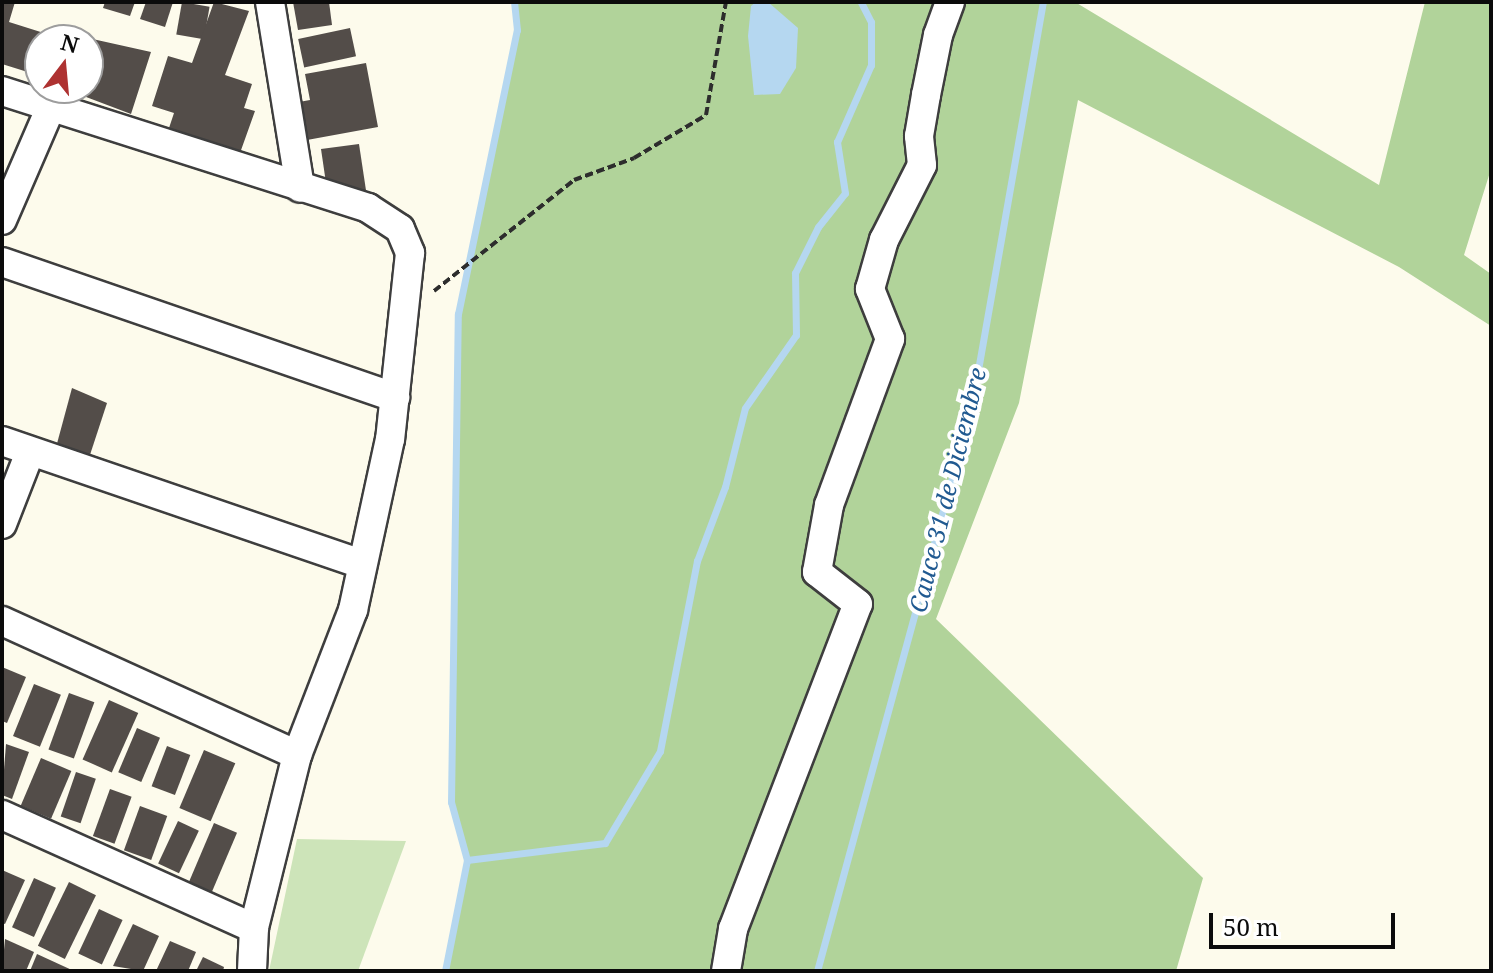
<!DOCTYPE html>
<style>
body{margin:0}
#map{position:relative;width:1493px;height:973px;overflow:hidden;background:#fdfbec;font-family:"Noto Serif",serif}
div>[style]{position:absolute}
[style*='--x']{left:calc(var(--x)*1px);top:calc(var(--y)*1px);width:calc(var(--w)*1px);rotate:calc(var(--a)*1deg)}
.green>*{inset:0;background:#cde4b9}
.forest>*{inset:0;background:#b1d39a}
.water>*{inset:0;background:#b5d7f0}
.stream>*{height:7px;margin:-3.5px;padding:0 3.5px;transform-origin:3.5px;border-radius:3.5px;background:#b5d7f0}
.building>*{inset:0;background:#534d49;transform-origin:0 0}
.path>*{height:4px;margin-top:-2px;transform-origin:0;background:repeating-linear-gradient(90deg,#2d2d2d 0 8px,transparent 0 12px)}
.roads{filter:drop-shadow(2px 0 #3e3e3e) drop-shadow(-2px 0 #3e3e3e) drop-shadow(0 2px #3e3e3e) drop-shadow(0 -2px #3e3e3e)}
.minor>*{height:28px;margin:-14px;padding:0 14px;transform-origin:14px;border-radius:14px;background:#fff}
span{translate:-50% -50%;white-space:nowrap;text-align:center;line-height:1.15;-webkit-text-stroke:8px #fff;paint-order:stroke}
.water-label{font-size:24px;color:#215a91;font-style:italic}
.frame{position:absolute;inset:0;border:4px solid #0b0b0b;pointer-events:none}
.north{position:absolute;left:24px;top:24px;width:80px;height:80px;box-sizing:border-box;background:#fff;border:2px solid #9d9d9d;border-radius:50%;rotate:16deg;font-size:22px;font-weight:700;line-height:32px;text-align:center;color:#0b0b0b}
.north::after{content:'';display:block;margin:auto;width:28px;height:36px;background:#ae3231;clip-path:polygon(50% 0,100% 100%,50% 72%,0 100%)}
.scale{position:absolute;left:1209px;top:913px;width:186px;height:36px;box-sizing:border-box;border:4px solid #0b0b0b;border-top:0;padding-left:10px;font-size:24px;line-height:28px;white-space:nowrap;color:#0b0b0b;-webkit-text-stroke:6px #fff;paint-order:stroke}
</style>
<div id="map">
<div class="green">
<i style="clip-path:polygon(297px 839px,406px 841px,358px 971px,269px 971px)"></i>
</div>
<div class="forest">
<i style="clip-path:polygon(513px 2px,1075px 2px,1379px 185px,1425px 2px,1491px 2px,1491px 169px,1464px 255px,1491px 274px,1491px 326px,1399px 267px,1078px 100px,1019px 403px,936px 619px,1203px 878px,1176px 971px,445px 971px,467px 860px,451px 802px,458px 314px,517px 30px)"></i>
</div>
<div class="water">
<i style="clip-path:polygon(756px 2px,768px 2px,798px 28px,796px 68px,780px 94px,754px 95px,748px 36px,751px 6px)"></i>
</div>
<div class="stream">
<i style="--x:467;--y:860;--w:60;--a:-105.4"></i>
<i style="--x:451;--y:802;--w:488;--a:-89.2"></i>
<i style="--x:458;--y:314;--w:290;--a:-78.3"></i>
<i style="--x:517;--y:30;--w:28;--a:-96"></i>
<i style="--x:445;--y:971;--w:113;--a:-78.8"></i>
<i style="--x:467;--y:860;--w:139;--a:-7"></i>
<i style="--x:605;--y:843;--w:107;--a:-59.1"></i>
<i style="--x:660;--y:751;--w:194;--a:-79"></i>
<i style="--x:697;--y:561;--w:79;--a:-69.3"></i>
<i style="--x:725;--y:487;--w:81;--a:-75.8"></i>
<i style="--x:745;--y:408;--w:89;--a:-55.1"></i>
<i style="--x:796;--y:335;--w:62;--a:-90.9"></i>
<i style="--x:795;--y:273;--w:51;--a:-63.4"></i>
<i style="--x:818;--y:227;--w:43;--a:-51.5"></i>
<i style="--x:845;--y:193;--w:52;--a:-98.9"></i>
<i style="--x:837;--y:142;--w:84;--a:-66.2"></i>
<i style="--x:871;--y:65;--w:43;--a:-90"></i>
<i style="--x:871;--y:22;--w:22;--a:-117"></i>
<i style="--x:817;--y:971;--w:588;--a:-74.71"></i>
<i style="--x:972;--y:404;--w:408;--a:-80"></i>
</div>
<div class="building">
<i style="clip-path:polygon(2px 2px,15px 2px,9px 22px,47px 34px,40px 40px,34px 74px,2px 64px)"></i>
<i style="clip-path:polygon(105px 2px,135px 2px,130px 16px,103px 8px)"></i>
<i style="clip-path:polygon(146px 2px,173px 2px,165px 27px,140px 19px)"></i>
<i style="left:182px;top:2px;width:28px;height:33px;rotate:10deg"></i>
<i style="clip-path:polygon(214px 2px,249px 11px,225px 75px,252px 84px,244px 108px,255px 111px,240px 153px,169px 128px,174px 113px,152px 106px,168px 56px,192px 63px)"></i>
<i style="clip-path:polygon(293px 2px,329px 2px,332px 25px,298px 30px)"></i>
<i style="left:350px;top:28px;width:29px;height:53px;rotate:78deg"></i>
<i style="clip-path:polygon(79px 36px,151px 52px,131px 114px,65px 89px,88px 88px,88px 40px,77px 40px)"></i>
<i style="clip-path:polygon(366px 63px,378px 127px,307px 140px,299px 102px,310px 100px,305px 74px)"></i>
<i style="clip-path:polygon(359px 144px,367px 197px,326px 183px,321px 149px)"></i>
<i style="clip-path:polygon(72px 388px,107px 403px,87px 464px,55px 451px)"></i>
<i style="clip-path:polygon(2px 667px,26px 677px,7px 723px,2px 721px)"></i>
<i style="left:34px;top:684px;width:29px;height:56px;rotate:22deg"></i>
<i style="left:69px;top:693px;width:27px;height:60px;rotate:20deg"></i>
<i style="left:109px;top:700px;width:32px;height:65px;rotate:24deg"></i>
<i style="left:137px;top:728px;width:25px;height:48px;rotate:23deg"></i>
<i style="clip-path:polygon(6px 744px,29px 752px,12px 799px,2px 795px)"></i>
<i style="left:167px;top:746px;width:25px;height:43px;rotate:21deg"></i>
<i style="left:204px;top:750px;width:34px;height:63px;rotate:23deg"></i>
<i style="left:41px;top:758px;width:33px;height:52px;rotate:23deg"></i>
<i style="left:76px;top:772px;width:21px;height:47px;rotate:19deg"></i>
<i style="left:110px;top:789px;width:23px;height:50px;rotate:20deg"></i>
<i style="left:140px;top:806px;width:29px;height:47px;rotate:20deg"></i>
<i style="left:178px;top:821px;width:23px;height:47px;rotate:25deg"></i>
<i style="left:214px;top:823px;width:25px;height:75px;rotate:23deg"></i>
<i style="clip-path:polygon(2px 870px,25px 880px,5px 924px,2px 923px)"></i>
<i style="left:34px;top:878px;width:24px;height:54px;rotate:24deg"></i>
<i style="left:69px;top:882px;width:30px;height:71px;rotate:26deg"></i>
<i style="left:99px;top:909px;width:26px;height:49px;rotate:25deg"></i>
<i style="clip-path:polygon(133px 924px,159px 936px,143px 971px,113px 966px)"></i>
<i style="clip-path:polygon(5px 939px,34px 952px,26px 971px,2px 971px)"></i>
<i style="clip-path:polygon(170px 941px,196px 952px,188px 971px,156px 971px)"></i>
<i style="clip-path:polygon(37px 954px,74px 971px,30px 971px)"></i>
<i style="clip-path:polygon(203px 957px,224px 967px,223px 971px,196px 971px)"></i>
</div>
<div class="path">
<i style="--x:434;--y:291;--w:179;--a:-38.4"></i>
<i style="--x:574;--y:180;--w:64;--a:-20.1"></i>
<i style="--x:634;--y:158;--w:84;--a:-30.8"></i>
<i style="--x:706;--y:115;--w:115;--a:-80"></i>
</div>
<div class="roads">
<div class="minor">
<i style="--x:270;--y:2;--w:188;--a:80.8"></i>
<i style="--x:2;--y:91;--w:384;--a:17.7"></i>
<i style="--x:368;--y:208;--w:38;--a:33"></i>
<i style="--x:400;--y:229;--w:26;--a:67"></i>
<i style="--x:410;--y:253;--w:187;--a:96.1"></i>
<i style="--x:390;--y:439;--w:175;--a:102.2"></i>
<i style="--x:353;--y:610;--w:155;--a:111.1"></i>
<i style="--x:297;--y:755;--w:178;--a:104"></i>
<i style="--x:254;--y:928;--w:43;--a:92.7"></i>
<i style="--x:2;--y:220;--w:123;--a:-66.6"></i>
<i style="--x:2;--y:262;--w:416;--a:19"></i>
<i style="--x:2;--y:441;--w:380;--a:18.9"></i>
<i style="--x:2;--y:524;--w:77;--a:-68.7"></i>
<i style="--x:2;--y:621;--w:324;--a:24.4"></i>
<i style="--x:2;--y:815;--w:276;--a:24.2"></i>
<i style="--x:726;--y:971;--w:43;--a:-80.5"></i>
<i style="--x:733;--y:929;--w:348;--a:-69"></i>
<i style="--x:858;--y:604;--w:52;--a:-142"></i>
<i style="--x:817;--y:572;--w:68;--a:-79.8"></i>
<i style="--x:829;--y:505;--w:177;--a:-69.8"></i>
<i style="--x:890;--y:339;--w:54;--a:-111.8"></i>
<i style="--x:870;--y:289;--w:51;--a:-74.1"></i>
<i style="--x:884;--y:240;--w:84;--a:-63.1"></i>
<i style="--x:922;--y:165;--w:29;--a:-96"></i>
<i style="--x:919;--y:136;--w:42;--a:-80.3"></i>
<i style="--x:926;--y:95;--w:61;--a:-78.7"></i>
<i style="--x:938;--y:35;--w:35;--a:-70"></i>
</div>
</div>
<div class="water-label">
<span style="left:947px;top:490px;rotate:-76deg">Cauce 31 de Diciembre</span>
</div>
<div class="frame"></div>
<div class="north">N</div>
<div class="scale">50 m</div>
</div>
